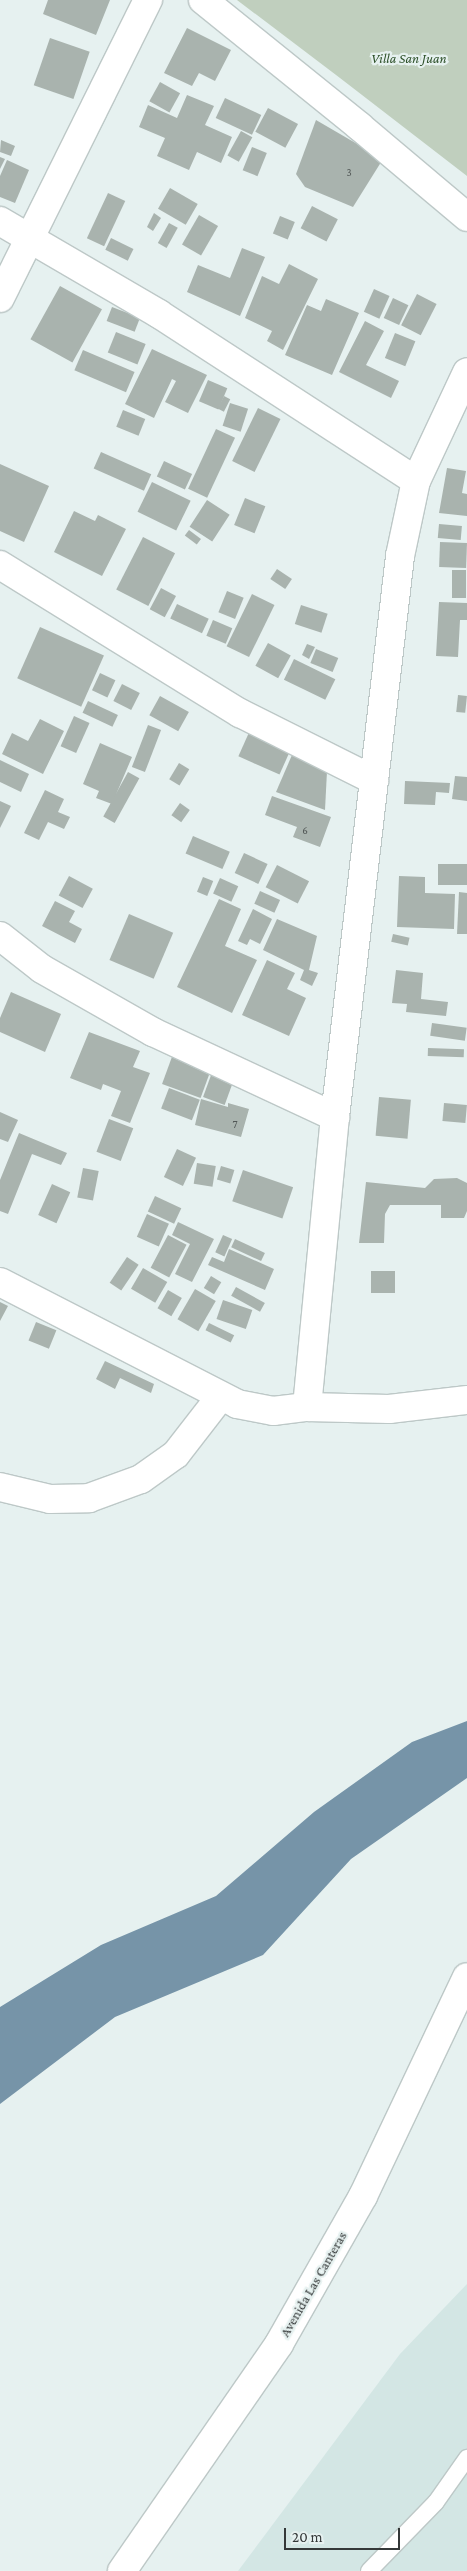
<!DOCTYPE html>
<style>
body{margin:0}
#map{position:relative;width:467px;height:2571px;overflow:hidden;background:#e6f1f0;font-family:"Crimson Pro",serif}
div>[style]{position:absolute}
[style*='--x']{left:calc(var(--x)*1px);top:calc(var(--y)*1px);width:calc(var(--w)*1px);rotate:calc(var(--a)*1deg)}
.built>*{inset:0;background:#d3e6e4}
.green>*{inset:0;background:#c0cfbe}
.water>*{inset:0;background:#7694a8}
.building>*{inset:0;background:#a9b3ae;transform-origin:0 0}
.roads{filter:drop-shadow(1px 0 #bdc8c7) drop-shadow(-1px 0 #bdc8c7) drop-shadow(0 1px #bdc8c7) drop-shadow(0 -1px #bdc8c7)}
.service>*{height:16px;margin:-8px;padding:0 8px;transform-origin:8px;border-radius:8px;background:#fff}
.minor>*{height:28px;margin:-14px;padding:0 14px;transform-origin:14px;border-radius:14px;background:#fff}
.tertiary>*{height:28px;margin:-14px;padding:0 14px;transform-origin:14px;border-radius:14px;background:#fff}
span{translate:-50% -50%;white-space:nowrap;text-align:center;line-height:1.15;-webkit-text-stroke:4.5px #e6f1f0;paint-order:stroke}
.number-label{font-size:11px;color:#515756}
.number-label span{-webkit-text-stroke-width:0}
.park-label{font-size:14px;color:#2e512a;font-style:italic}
.street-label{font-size:14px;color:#343838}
.scale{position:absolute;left:284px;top:2528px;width:116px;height:22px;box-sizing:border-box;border:2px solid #343838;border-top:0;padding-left:6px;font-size:15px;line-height:18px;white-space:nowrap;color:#343838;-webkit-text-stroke:4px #e6f1f0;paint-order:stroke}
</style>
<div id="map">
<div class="built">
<i style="clip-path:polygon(467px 2284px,467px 2571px,238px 2571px,400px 2354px)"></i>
</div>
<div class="green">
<i style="clip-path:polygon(237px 0,467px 0,467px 176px,340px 78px)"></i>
</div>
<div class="water">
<i style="clip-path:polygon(467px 1721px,467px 1778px,351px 1859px,263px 1955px,115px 2017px,0 2104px,0 2007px,101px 1945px,216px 1896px,314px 1812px,412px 1742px)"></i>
</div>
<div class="building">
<i style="clip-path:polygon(48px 0,110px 0,96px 35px,43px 14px)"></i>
<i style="clip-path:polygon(187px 28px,231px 50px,215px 81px,199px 73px,192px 86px,164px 73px)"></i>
<i style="left:50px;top:38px;width:42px;height:50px;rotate:19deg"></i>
<i style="left:160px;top:82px;width:23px;height:22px;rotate:29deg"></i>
<i style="clip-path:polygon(187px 95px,214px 106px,205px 125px,232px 137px,221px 163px,197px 152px,189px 170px,157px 156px,165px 138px,139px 127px,148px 105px,177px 118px)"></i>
<i style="left:225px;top:98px;width:40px;height:22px;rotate:25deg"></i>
<i style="left:268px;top:108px;width:34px;height:27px;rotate:28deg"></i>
<i style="clip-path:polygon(316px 120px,383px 159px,353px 207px,305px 187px,296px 174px)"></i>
<i style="left:241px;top:131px;width:13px;height:28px;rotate:29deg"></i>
<i style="clip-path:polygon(1px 140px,15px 146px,11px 156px,0 152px)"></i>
<i style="left:252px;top:147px;width:16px;height:25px;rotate:22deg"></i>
<i style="clip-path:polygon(0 157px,5px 159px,0 169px)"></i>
<i style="clip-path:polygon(7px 160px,29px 170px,15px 203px,0 197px,0 176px)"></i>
<i style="left:170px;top:188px;width:32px;height:24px;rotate:30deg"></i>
<i style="left:108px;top:193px;width:19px;height:50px;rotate:25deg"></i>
<i style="left:312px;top:206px;width:29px;height:25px;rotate:27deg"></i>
<i style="clip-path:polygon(154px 213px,161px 218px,153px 231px,147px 227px)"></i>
<i style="left:199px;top:215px;width:22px;height:34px;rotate:30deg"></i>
<i style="left:280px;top:216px;width:16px;height:19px;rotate:22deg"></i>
<i style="left:169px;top:223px;width:10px;height:23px;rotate:29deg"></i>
<i style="left:111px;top:238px;width:25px;height:13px;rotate:26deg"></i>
<i style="clip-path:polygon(242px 248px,265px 257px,240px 316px,187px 292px,198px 265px,230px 278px)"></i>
<i style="clip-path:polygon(289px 264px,318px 279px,283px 350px,267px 341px,272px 331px,245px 318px,262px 276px,279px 284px)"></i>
<i style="left:60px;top:286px;width:48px;height:61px;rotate:29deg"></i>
<i style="left:374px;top:289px;width:17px;height:25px;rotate:24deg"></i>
<i style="left:417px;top:294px;width:22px;height:35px;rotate:27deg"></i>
<i style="left:393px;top:298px;width:17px;height:22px;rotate:25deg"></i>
<i style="clip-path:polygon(326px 299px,359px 313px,332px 375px,285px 355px,307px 305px,321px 311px)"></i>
<i style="left:112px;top:307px;width:30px;height:15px;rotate:21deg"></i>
<i style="clip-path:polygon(365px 321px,384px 331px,366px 365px,399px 381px,391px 398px,339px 372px)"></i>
<i style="left:116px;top:332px;width:32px;height:22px;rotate:22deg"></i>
<i style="left:395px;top:333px;width:22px;height:27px;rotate:22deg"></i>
<i style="clip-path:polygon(152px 349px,207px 375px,188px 413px,165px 402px,176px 381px,172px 379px,154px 418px,125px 404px)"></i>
<i style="left:83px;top:350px;width:56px;height:22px;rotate:23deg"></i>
<i style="left:208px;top:380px;width:21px;height:23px;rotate:23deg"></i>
<i style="left:224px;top:396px;width:7px;height:14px;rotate:27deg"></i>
<i style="left:230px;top:403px;width:19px;height:24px;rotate:18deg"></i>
<i style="left:258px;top:408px;width:25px;height:59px;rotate:26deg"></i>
<i style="left:123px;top:410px;width:24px;height:18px;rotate:22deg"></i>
<i style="left:216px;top:429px;width:21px;height:66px;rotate:25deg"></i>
<i style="left:101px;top:452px;width:55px;height:18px;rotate:24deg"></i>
<i style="left:164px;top:461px;width:31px;height:17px;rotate:25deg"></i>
<i style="clip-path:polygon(0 464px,49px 486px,24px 542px,0 531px)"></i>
<i style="clip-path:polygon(447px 468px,466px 471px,462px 493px,467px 494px,467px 516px,439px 513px)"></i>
<i style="left:152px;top:482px;width:43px;height:33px;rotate:26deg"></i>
<i style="left:245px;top:498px;width:22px;height:29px;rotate:22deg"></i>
<i style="left:207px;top:500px;width:27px;height:32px;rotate:33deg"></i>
<i style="clip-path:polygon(74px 511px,95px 521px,98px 515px,126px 529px,102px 576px,54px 552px)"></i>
<i style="left:439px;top:524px;width:23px;height:14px;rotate:5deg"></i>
<i style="left:189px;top:530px;width:15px;height:7px;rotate:37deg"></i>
<i style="left:143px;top:537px;width:36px;height:59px;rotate:27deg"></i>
<i style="left:440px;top:542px;width:27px;height:25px;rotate:2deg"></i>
<i style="left:277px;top:569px;width:18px;height:12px;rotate:34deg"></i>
<i style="left:452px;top:570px;width:14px;height:28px"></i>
<i style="left:161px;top:588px;width:17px;height:24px;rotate:28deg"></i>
<i style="left:227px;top:591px;width:18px;height:23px;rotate:22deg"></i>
<i style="left:252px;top:594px;width:25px;height:58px;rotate:26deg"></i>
<i style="clip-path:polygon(439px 602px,467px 603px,467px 620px,460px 620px,458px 657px,436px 656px)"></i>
<i style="left:177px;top:604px;width:35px;height:16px;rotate:25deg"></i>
<i style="left:301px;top:605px;width:28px;height:20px;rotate:18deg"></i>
<i style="left:213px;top:620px;width:21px;height:17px;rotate:23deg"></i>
<i style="left:40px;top:627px;width:70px;height:56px;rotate:24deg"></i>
<i style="left:268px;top:643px;width:26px;height:26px;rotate:29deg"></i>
<i style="clip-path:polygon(307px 644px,315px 647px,309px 659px,302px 655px)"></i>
<i style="left:316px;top:649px;width:24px;height:15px;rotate:22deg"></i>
<i style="left:294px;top:659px;width:46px;height:23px;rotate:26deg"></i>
<i style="left:100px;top:673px;width:17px;height:19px;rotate:25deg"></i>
<i style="left:122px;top:684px;width:20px;height:19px;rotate:27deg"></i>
<i style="left:458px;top:695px;width:9px;height:17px;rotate:6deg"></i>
<i style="left:160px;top:696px;width:33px;height:22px;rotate:29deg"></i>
<i style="left:88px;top:701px;width:33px;height:13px;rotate:25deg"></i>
<i style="left:74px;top:716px;width:17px;height:33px;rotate:24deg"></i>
<i style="clip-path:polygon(40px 719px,64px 731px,43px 774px,2px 754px,12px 733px,28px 741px)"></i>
<i style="left:148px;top:725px;width:14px;height:45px;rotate:21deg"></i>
<i style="left:251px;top:728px;width:45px;height:31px;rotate:24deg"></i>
<i style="clip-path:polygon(100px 743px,132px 757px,112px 804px,96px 798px,99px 791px,83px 784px)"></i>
<i style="clip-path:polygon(292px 755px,327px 771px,325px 810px,276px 792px)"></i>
<i style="clip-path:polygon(0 760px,29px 774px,21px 792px,0 782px)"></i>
<i style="left:179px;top:763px;width:12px;height:19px;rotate:31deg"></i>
<i style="left:128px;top:772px;width:13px;height:51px;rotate:29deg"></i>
<i style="clip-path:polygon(455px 776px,467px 777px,467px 801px,452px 799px)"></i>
<i style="clip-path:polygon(405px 781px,450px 783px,449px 793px,436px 792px,435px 805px,404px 804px)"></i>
<i style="clip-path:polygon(45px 790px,64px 799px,58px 812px,70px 817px,64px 829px,48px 822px,39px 840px,24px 833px)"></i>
<i style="clip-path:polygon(272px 796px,331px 817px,320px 847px,293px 837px,297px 827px,265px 815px)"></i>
<i style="clip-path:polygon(0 801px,11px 806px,0 828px)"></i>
<i style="left:180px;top:803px;width:12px;height:15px;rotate:35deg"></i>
<i style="left:193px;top:836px;width:40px;height:19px;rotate:23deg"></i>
<i style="left:244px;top:853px;width:26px;height:22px;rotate:25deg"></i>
<i style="left:438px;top:864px;width:29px;height:21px"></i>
<i style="left:277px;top:865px;width:36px;height:25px;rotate:27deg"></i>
<i style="left:69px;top:876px;width:27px;height:22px;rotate:28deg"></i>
<i style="clip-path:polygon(399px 876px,425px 877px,425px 893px,455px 894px,454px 929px,397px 927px)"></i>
<i style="left:203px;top:877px;width:11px;height:16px;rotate:22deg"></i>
<i style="left:220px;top:878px;width:20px;height:17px;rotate:24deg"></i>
<i style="left:260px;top:891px;width:22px;height:14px;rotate:24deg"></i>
<i style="clip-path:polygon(459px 892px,467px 893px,467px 934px,457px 934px)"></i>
<i style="clip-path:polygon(219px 899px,241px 909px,225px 946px,257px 960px,232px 1013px,177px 987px)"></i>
<i style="clip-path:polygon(55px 901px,75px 911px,69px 922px,82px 929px,75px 943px,42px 926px)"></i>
<i style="clip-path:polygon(253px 909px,272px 919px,260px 944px,250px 939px,247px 945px,238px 941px)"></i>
<i style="left:129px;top:914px;width:48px;height:50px;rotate:23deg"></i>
<i style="clip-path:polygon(277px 919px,317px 936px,309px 970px,318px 973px,312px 986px,300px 980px,304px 970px,263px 950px)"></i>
<i style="left:393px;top:934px;width:17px;height:8px;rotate:13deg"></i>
<i style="clip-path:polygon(267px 960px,295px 973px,287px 989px,306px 998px,289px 1036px,242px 1015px)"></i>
<i style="clip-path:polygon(396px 970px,423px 973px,421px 999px,448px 1002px,446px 1016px,406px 1012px,407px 1004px,392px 1003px)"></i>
<i style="clip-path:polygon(11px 992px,61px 1014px,45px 1052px,0 1032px,0 1018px)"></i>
<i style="left:432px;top:1023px;width:35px;height:13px;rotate:8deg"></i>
<i style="clip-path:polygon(89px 1032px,140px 1051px,133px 1067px,150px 1073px,130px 1123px,111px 1116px,121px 1091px,103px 1084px,101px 1090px,70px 1078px)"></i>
<i style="left:428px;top:1048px;width:36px;height:8px;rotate:2deg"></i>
<i style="left:173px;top:1054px;width:41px;height:32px;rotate:20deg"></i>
<i style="left:214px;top:1067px;width:23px;height:32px;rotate:20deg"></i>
<i style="left:169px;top:1088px;width:33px;height:22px;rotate:21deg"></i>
<i style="left:379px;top:1097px;width:32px;height:39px;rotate:5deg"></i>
<i style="clip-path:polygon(201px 1099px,228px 1107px,228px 1103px,249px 1109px,241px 1137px,195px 1125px)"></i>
<i style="left:444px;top:1103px;width:23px;height:18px;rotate:5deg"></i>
<i style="clip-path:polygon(0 1112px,18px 1120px,8px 1142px,0 1139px)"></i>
<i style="left:109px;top:1119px;width:26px;height:35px;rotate:21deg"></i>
<i style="clip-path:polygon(19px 1133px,67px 1153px,61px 1165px,32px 1154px,8px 1214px,0 1211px,0 1180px)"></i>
<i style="left:177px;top:1149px;width:21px;height:31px;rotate:25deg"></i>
<i style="left:197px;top:1163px;width:19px;height:21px;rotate:9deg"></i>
<i style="left:221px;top:1166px;width:14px;height:14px;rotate:17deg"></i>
<i style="left:83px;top:1168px;width:16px;height:30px;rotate:11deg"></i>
<i style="left:243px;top:1170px;width:53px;height:33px;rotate:19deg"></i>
<i style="clip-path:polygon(457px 1178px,467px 1183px,467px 1211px,464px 1218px,441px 1218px,441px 1205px,390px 1205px,385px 1214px,384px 1243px,359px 1243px,366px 1182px,425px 1188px,434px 1179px)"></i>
<i style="left:52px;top:1184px;width:20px;height:34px;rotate:24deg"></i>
<i style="left:155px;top:1196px;width:29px;height:17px;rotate:25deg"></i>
<i style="left:147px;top:1214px;width:24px;height:25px;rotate:24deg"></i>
<i style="clip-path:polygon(178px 1222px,214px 1239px,192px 1282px,175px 1274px,190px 1244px,172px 1235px)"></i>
<i style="left:168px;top:1235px;width:21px;height:37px;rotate:28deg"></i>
<i style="left:223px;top:1235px;width:10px;height:19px;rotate:24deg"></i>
<i style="left:235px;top:1239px;width:33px;height:9px;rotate:25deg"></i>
<i style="clip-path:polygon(229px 1249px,274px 1269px,265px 1290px,208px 1265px,212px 1257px,224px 1262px)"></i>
<i style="left:127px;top:1257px;width:14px;height:31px;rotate:34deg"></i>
<i style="left:143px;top:1268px;width:28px;height:24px;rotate:30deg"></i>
<i style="left:371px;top:1271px;width:24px;height:22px"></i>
<i style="left:211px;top:1276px;width:12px;height:14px;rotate:31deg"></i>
<i style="left:236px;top:1287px;width:33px;height:10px;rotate:29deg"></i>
<i style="left:195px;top:1289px;width:24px;height:35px;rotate:30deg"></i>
<i style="left:168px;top:1290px;width:16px;height:21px;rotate:30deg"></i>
<i style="left:223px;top:1300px;width:31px;height:20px;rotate:19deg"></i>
<i style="clip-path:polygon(0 1302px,8px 1306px,0 1321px)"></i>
<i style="left:36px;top:1322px;width:22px;height:20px;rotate:22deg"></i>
<i style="left:209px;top:1323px;width:28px;height:8px;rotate:26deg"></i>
<i style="clip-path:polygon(105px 1361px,154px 1384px,151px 1393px,120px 1378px,115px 1389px,96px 1379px)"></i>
</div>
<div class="roads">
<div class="service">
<i style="--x:369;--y:2571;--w:96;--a:-45.8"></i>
<i style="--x:436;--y:2502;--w:54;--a:-54.8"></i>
</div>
<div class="minor">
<i style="--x:203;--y:0;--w:201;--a:38.9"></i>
<i style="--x:359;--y:126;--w:141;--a:40.1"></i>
<i style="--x:0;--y:221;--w:184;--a:30.3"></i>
<i style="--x:159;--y:314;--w:306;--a:33"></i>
<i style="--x:0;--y:298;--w:333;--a:-63.6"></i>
<i style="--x:0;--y:565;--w:282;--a:31.7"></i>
<i style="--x:240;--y:713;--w:150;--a:26.6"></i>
<i style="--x:0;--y:936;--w:53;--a:38.2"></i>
<i style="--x:42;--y:969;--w:128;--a:29.6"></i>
<i style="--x:153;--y:1032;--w:201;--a:25"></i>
<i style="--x:0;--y:1282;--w:267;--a:27.2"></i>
<i style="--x:237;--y:1404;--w:37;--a:11"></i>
<i style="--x:273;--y:1411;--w:34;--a:-7"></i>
<i style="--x:307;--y:1407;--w:82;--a:1.4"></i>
<i style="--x:389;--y:1409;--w:79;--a:-6.6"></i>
<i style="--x:307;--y:1407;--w:291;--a:-84.5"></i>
<i style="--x:335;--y:1117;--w:565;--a:-83.39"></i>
<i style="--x:400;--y:556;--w:77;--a:-78"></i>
<i style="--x:416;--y:481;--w:120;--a:-64.9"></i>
<i style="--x:0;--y:1487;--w:51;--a:13.5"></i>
<i style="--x:50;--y:1499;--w:39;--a:-1"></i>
<i style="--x:89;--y:1498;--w:55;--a:-20.1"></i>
<i style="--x:141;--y:1479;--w:43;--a:-35.5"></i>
<i style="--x:176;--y:1454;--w:73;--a:-52.2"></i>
</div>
<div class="tertiary">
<i style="--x:122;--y:2571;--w:276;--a:-55.3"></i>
<i style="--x:279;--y:2344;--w:170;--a:-60.4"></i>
<i style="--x:363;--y:2196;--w:242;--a:-64.6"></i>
</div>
</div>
<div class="number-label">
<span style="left:349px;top:172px">3</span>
<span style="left:305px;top:830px">6</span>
<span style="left:235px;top:1124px">7</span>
</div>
<div class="park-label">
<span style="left:409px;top:58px">Villa San Juan</span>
</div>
<div class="street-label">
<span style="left:313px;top:2284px;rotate:-60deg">Avenida Las Canteras</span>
</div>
<div class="scale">20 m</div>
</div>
